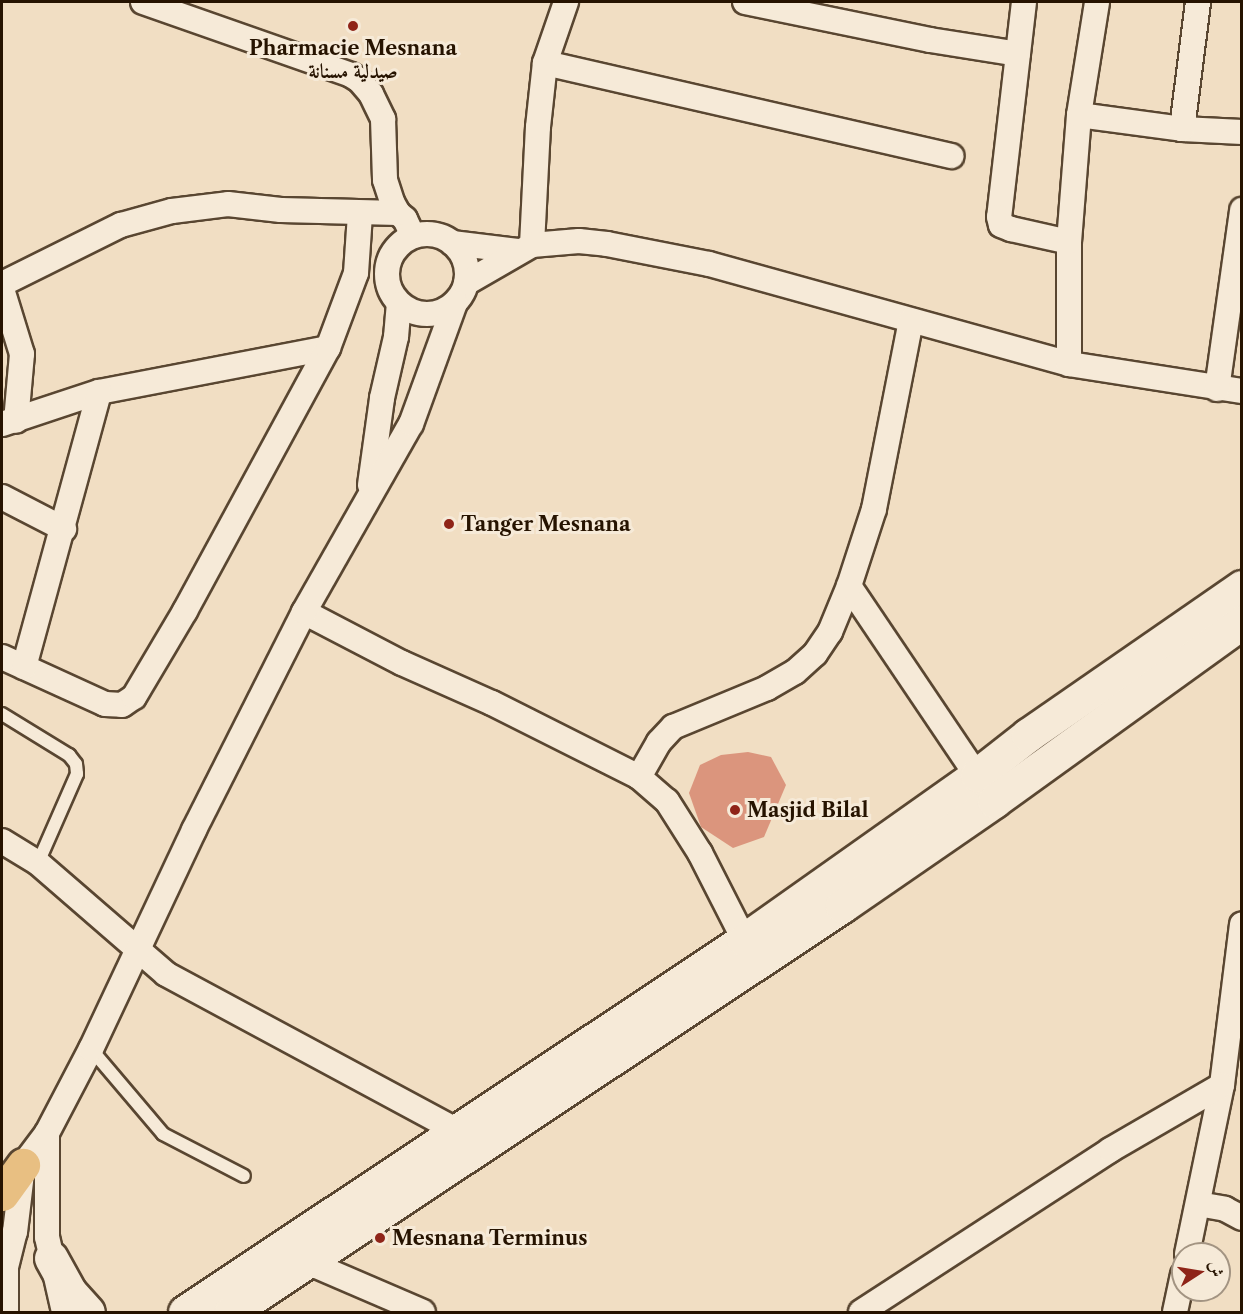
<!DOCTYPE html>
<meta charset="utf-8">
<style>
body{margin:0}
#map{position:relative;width:1243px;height:1314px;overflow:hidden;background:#f1dec3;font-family:"Libre Caslon Text",Amiri,serif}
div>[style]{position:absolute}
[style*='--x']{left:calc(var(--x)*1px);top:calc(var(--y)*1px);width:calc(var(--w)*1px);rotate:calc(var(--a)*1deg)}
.building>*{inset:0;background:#db957d}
.roads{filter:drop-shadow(2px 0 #594631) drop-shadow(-2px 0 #594631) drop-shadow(0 2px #594631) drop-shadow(0 -2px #594631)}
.service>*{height:12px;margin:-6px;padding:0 6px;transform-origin:6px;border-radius:6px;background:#f6ead8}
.minor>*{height:24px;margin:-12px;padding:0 12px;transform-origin:12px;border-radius:12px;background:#f6ead8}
.minor>.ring{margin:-12px;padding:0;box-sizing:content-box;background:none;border:24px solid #f6ead8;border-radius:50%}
.secondary>*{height:33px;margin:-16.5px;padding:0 16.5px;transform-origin:16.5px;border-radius:16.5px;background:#f6ead8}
.primary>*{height:33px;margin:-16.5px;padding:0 16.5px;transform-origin:16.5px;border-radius:16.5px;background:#e8bf82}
.dots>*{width:16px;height:16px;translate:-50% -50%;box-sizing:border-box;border:3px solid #f6ead8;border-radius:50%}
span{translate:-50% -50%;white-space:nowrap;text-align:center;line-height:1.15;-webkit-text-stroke:6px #f6ead8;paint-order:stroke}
.poi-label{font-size:20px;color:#261300;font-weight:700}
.left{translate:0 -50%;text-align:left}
.frame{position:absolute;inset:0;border:3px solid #261300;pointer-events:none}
.north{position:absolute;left:1171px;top:1242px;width:60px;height:60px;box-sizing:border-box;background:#f6ead8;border:2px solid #a39482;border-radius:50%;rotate:78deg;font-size:16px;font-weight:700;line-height:24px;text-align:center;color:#261300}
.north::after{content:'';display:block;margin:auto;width:21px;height:27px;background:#8f2418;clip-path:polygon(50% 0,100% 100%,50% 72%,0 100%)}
</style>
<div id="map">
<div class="building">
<i style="clip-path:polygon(748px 752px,771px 757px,786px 785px,764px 837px,733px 848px,701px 827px,689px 793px,700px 765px,721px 755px)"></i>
</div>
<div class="roads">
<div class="service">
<i style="--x:2;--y:714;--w:79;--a:31.5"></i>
<i style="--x:69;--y:755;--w:11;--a:52"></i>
<i style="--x:76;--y:764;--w:10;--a:84"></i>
<i style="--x:77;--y:774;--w:97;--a:113.7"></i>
<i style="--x:91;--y:1049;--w:111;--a:49.7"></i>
<i style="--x:163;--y:1134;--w:91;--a:27.4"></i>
</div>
<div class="minor">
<i style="--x:143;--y:2;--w:220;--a:19.3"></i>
<i style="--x:351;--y:75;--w:9;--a:32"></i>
<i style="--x:359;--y:80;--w:18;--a:49"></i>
<i style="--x:371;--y:94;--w:28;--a:64"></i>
<i style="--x:383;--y:119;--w:61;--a:88.1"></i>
<i style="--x:385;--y:180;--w:23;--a:72"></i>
<i style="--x:392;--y:202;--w:13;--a:61"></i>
<i style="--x:398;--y:213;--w:9;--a:41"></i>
<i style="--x:405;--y:219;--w:19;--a:65"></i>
<i style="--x:745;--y:2;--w:189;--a:11.6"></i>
<i style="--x:930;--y:40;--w:89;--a:9"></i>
<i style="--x:1024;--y:2;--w:216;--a:96.6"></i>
<i style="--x:999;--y:217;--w:8;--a:76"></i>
<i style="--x:1001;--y:225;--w:11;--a:22"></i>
<i style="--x:1011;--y:229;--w:59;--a:12.6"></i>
<i style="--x:545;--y:63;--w:417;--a:12.9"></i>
<i style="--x:1079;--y:115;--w:104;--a:7.7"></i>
<i style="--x:1182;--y:129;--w:60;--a:2.9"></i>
<i style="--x:1182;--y:129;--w:128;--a:-82.8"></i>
<i class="ring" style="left:387px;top:234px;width:56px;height:56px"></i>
<i style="--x:452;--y:243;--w:66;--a:6.9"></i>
<i style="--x:532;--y:245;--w:118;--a:-87.1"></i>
<i style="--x:538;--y:127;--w:64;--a:-83.8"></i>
<i style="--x:545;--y:63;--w:65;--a:-71"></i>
<i style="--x:466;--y:283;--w:76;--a:-29.9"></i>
<i style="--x:532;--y:245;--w:47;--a:-4.9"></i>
<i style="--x:579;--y:241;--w:28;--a:6"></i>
<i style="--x:607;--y:244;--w:104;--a:11.1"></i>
<i style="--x:709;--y:264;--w:374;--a:15.5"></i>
<i style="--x:1069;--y:364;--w:175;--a:8.9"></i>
<i style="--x:2;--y:284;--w:133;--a:-26.4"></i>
<i style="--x:121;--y:225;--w:53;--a:-15.4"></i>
<i style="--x:172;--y:211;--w:56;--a:-7.1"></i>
<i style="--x:228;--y:204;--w:53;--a:6.5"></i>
<i style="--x:281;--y:210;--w:117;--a:1.5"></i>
<i style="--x:2;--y:289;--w:68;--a:72.9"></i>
<i style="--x:22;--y:354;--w:67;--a:95.1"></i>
<i style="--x:1069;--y:364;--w:122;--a:-90"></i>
<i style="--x:1069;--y:242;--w:127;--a:-85.5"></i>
<i style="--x:1079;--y:115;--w:114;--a:-80.9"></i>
<i style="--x:1217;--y:389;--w:181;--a:-82"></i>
<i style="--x:2;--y:424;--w:102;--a:-18.3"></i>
<i style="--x:99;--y:392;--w:233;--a:-10.9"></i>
<i style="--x:370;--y:485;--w:88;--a:-82.1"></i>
<i style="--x:382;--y:398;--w:63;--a:-77.1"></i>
<i style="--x:396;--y:337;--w:33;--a:-85"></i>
<i style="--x:2;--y:497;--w:70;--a:27.3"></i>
<i style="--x:849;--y:586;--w:244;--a:56"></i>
<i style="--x:304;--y:612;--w:110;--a:27.5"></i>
<i style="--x:402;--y:663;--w:98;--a:24"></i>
<i style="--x:492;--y:703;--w:165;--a:26.7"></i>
<i style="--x:639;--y:777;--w:40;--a:-60.3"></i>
<i style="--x:659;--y:742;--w:21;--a:-47"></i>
<i style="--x:673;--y:727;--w:102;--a:-22.5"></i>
<i style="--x:767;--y:688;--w:32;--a:-30"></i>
<i style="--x:795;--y:672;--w:27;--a:-42"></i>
<i style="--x:815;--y:654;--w:27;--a:-56"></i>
<i style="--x:830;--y:632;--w:50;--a:-67.6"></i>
<i style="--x:849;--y:586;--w:81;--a:-72"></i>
<i style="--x:874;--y:509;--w:192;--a:-78.9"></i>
<i style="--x:2;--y:657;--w:113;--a:24.5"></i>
<i style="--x:105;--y:704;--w:17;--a:3"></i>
<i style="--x:122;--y:705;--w:14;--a:-34"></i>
<i style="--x:134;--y:697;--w:100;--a:-59.3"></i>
<i style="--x:185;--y:611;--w:299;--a:-61.5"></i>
<i style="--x:328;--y:348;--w:80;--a:-69.5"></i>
<i style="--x:356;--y:273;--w:59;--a:-86.1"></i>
<i style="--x:24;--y:667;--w:285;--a:-74.7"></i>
<i style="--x:639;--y:777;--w:37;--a:41"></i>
<i style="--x:667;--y:801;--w:62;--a:57.6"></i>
<i style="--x:700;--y:853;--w:112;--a:63"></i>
<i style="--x:2;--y:841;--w:42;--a:31.4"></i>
<i style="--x:38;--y:863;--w:169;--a:40.9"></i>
<i style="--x:166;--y:974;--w:332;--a:28.3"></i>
<i style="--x:47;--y:1133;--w:104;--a:90"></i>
<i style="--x:47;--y:1237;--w:77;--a:77.2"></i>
<i style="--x:1198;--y:1204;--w:27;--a:10"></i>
<i style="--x:1225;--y:1209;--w:19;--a:28"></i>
<i style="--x:1187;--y:1254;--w:173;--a:-78.3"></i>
<i style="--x:1222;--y:1085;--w:162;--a:-82.9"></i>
<i style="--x:307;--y:1262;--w:126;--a:23.3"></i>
<i style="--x:6;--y:1312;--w:45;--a:-90"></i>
<i style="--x:6;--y:1267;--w:36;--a:-76"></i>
<i style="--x:15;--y:1232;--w:67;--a:-83.2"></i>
<i style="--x:23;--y:1165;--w:40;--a:-53"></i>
<i style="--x:47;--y:1133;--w:95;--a:-62.4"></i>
<i style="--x:91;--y:1049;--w:242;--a:-64.8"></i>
<i style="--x:194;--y:830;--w:244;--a:-63.2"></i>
<i style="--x:304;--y:612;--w:216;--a:-60.4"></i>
<i style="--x:411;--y:424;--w:129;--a:-70"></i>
<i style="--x:861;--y:1312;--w:297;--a:-33"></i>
<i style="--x:1110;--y:1150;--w:129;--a:-30.1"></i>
<i style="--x:1175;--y:1312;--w:38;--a:-78"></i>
</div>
<div class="secondary">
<i style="--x:51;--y:1258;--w:38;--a:61"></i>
<i style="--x:69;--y:1291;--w:28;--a:48"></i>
<i style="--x:185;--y:1312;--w:671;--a:-33.64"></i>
<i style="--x:744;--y:940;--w:286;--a:-35.3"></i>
<i style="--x:977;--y:775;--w:65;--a:-38.1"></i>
<i style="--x:1028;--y:735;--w:260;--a:-34.7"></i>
<i style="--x:231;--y:1312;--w:734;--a:-33.6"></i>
<i style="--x:842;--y:906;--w:185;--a:-34.6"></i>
<i style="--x:994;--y:801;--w:306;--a:-35.8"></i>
</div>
<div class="primary">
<i style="--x:2;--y:1194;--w:36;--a:-54"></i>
</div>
</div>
<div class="dots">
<i style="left:353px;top:26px;background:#8f2418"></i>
<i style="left:449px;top:524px;background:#8f2418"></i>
<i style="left:735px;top:810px;background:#8f2418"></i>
<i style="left:380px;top:1238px;background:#8f2418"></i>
</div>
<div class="poi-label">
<span style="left:353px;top:60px">Pharmacie Mesnana<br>صيدلية مسنانة</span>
<span class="left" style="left:461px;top:524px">Tanger Mesnana</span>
<span class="left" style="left:747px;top:810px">Masjid Bilal</span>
<span class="left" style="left:392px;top:1238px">Mesnana Terminus</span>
</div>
<div class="frame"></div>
<div class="north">ش</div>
</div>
